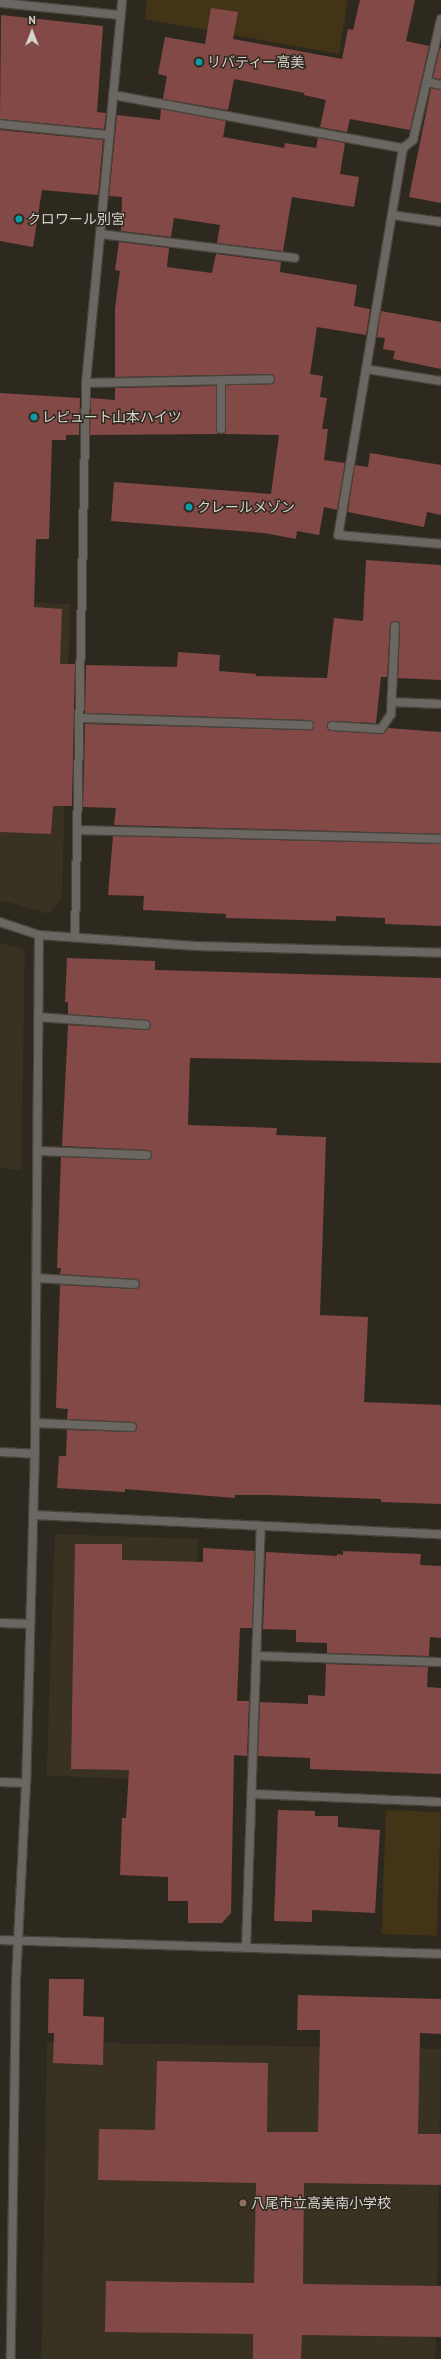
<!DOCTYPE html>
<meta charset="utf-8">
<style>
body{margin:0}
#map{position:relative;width:441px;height:2359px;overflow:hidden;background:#2e291f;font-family:"PT Sans","Noto Sans JP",sans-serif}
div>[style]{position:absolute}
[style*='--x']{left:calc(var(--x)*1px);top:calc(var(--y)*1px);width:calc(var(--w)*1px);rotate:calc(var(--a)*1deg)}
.built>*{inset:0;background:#393121;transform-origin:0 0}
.green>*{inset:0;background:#433417;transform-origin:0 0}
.building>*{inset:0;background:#834947}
.roads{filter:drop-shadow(1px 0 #49443b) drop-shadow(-1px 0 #49443b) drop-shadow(0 1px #49443b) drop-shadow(0 -1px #49443b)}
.service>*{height:8px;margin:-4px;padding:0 4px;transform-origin:4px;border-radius:4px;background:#6b6662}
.minor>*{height:8px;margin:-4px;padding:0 4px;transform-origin:4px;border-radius:4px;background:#6b6662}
.tertiary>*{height:8px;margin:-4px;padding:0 4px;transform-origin:4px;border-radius:4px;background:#6b6662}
.dots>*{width:11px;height:11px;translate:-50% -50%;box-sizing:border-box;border:2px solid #2e291f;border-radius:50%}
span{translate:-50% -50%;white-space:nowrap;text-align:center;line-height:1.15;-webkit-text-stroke:3px #2e291f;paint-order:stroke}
.poi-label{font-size:14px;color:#d6d2cc}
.left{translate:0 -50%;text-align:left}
.north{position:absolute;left:12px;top:12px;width:40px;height:40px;-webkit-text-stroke:3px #2e291f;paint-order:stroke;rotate:0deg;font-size:11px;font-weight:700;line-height:16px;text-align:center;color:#d6d2cc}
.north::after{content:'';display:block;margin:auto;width:14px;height:18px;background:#d6d2cc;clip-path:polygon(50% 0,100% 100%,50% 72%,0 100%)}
</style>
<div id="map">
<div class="built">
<i style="clip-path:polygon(0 601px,70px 604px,62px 898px,49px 914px,0 900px)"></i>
<i style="clip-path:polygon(0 943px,25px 950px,21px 1170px,0 1168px)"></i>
<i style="left:55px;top:1534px;width:143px;height:242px;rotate:2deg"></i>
<i style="left:47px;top:2042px;width:394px;height:317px;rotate:1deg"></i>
</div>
<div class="green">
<i style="clip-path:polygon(147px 0,348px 0,339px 54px,145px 19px)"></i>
<i style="left:386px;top:1810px;width:55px;height:124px;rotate:2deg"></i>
</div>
<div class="building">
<i style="clip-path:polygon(360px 0,415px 0,406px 41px,429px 46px,410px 130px,350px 119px,347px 132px,320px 127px,326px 100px,304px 95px,304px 93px,234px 79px,228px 110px,163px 99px,167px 76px,158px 74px,165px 37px,205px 44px,211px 8px,238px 12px,233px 39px,342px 59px,348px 29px,353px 30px)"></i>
<i style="clip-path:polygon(1px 15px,103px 26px,97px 112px,106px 113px,104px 129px,0 119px)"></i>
<i style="clip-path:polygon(440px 48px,441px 49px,441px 79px,433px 78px)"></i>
<i style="clip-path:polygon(431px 88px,441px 90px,441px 203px,409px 197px)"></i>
<i style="clip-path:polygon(161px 109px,226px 121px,223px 137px,284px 148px,285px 143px,316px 148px,318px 138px,345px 143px,340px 174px,359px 177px,354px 207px,292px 197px,283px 251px,217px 243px,220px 225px,174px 218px,171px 237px,121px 231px,122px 197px,109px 196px,117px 115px,160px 120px)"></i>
<i style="clip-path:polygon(0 130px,103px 140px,98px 195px,42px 190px,33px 247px,0 241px)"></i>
<i style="clip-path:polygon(119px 242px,169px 248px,167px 267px,212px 273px,216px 254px,281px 262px,280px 272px,357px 285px,354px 306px,370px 309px,366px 335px,317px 327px,310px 374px,323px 376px,320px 397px,327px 398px,322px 429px,328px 429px,324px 460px,345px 463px,337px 510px,324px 507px,319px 535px,297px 531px,296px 539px,264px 533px,111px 521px,114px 482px,271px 494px,279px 435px,224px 434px,226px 429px,226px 385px,271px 384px,275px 379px,272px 374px,115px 377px,115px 308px,120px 271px,115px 270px)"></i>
<i style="clip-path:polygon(381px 311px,441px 322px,441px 369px,393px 359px,395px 351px,383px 349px,385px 338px,377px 337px)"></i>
<i style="clip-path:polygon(216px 386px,216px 429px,218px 434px,90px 435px,91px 398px,115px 400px,115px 388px)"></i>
<i style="clip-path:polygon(0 393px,80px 398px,79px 435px,66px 435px,66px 440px,52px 440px,49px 539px,36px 539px,34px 607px,62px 609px,60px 664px,75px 664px,72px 806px,53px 806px,51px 834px,0 832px)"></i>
<i style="clip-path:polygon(370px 453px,441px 465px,441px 515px,427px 512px,424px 527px,348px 512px,355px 465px,368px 467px)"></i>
<i style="clip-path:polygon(366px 560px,441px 565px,441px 680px,398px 678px,400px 626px,398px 621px,393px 621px,390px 626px,387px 677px,381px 677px,376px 723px,332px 721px,328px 723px,327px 728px,332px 731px,381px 734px,388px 728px,441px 732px,441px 834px,114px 825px,116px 808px,83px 807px,85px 724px,309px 730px,314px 725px,309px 720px,85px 713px,86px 665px,177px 667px,178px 652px,220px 655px,219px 671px,256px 674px,256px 676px,327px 678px,334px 618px,363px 621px)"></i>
<i style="clip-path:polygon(113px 836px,441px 844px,441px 926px,385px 924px,385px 918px,336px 916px,336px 921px,226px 918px,226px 914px,143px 910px,144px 896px,108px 895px)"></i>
<i style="clip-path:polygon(67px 958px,155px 961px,155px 970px,441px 978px,441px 1063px,190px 1058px,188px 1125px,277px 1128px,276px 1135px,326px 1137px,320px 1315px,368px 1317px,364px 1402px,441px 1405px,441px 1504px,381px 1502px,381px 1499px,270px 1495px,235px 1495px,235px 1498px,125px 1489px,125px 1492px,57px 1488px,59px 1456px,66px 1456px,67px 1430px,132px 1432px,137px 1427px,132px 1422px,67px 1419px,68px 1409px,56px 1408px,60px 1285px,135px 1289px,140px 1284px,135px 1279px,60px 1274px,61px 1268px,57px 1268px,61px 1157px,147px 1160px,152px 1155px,147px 1150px,62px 1146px,68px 1025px,146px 1030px,151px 1025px,146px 1020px,68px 1014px,68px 1002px,65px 1002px)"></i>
<i style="clip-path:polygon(75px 1544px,122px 1544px,122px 1560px,203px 1562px,203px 1548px,255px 1551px,252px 1628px,240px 1628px,237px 1701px,249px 1701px,247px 1756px,234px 1755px,231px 1913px,222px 1923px,188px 1923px,188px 1901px,168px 1901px,168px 1877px,120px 1875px,122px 1818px,126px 1818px,129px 1770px,71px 1769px)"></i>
<i style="clip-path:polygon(343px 1551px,421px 1554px,420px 1565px,441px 1566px,441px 1638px,430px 1637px,429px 1656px,327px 1653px,327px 1643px,296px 1642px,296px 1630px,263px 1629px,266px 1552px,337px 1556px,337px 1554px,343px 1555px)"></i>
<i style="clip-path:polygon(326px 1664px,428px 1667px,427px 1687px,441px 1688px,441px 1774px,310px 1769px,310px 1758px,258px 1756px,260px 1702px,308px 1704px,308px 1695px,325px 1696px)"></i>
<i style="clip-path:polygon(278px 1810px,315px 1811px,315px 1816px,338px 1816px,338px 1827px,380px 1830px,375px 1913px,312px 1910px,312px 1922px,274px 1921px)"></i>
<i style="clip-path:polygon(49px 1979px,84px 1979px,83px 2016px,104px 2017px,103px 2065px,53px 2063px,54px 2033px,48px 2033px)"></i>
<i style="clip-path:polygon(298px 1995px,441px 1999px,441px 2034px,420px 2033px,418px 2134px,441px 2134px,441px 2185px,304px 2183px,303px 2284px,441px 2286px,441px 2337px,302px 2335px,301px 2359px,253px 2359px,253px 2334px,105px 2332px,106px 2281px,254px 2283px,256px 2183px,98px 2180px,99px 2129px,155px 2130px,157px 2061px,268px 2063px,267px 2132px,318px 2132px,320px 2030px,297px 2030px)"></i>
</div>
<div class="roads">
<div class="service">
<i style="--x:2;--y:3;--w:119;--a:5.8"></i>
<i style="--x:427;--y:82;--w:14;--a:12"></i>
<i style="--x:0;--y:124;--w:110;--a:5.8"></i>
<i style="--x:221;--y:380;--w:49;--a:90"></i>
<i style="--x:86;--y:383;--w:184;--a:-1.2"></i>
<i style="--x:78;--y:830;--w:363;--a:1.4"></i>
<i style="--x:38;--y:1017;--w:108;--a:4.2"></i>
<i style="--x:37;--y:1151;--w:110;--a:2.1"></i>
<i style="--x:36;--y:1278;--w:99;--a:3.5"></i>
<i style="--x:35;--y:1423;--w:97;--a:2.4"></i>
<i style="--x:0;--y:1452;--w:35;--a:3"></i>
<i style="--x:33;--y:1515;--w:408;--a:2.7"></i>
<i style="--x:256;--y:1656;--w:185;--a:1.9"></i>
<i style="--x:251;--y:1794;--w:190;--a:2.4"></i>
<i style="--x:246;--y:1948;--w:421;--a:-88"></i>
</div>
<div class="minor">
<i style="--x:441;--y:19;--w:124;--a:103"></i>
<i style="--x:413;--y:140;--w:13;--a:141"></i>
<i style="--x:403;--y:148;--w:392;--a:99.5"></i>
<i style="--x:338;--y:535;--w:103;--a:5"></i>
<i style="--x:113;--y:95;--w:295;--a:10.4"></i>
<i style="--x:392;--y:215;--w:49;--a:8.1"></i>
<i style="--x:100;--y:234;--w:196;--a:7"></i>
<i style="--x:366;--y:369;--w:76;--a:9.1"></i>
<i style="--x:392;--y:702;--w:49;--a:2.3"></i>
<i style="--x:80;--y:718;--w:229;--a:1.8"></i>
<i style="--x:332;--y:726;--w:49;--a:3.5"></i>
<i style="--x:381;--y:729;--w:18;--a:-56"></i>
<i style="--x:391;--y:714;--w:88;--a:-87.4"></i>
<i style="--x:0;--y:922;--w:41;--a:18.4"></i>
<i style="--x:39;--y:935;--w:512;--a:90.45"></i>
<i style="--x:35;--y:1447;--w:336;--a:91.5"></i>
<i style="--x:26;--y:1783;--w:195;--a:92.9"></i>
<i style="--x:16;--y:1978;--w:381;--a:90.8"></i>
<i style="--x:75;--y:937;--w:554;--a:-88.86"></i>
<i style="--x:86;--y:383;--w:385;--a:-84.6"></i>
<i style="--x:0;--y:1623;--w:30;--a:2"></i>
<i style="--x:0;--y:1782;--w:26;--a:2"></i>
<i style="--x:0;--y:1940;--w:441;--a:1.8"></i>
</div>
<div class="tertiary">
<i style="--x:39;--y:935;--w:157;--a:4"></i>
<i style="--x:196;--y:946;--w:245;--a:1.6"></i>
</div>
</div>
<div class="dots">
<i style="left:199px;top:62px;background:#0f9aa8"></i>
<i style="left:19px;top:219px;background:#0f9aa8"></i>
<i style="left:34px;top:417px;background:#0f9aa8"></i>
<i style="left:189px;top:507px;background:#0f9aa8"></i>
<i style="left:243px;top:2203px;background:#8d6e63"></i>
</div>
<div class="poi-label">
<span class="left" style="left:207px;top:62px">リバティー高美</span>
<span class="left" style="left:27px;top:219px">クロワール別宮</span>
<span class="left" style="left:42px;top:417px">レピュート山本ハイツ</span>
<span class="left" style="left:197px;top:507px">クレールメゾン</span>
<span class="left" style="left:251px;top:2203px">八尾市立高美南小学校</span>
</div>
<div class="north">N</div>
</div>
